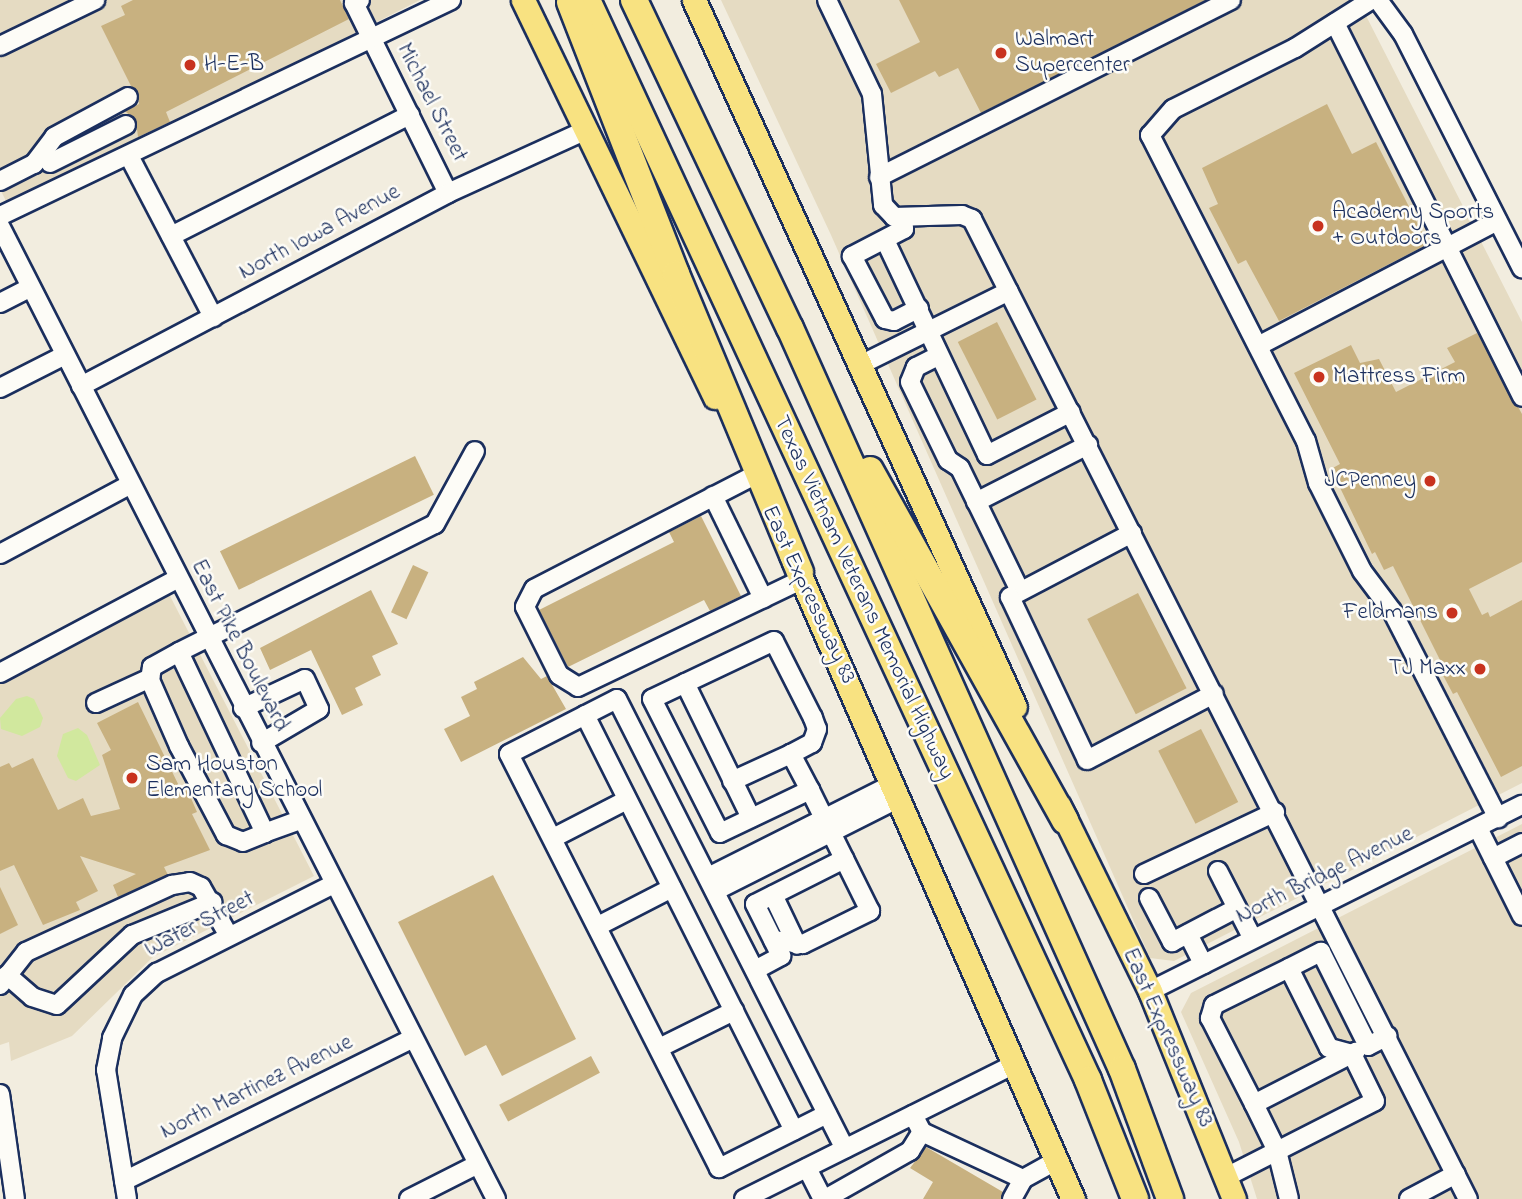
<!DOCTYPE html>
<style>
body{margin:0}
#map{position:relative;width:1522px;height:1199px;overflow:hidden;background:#f2eddf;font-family:"Indie Flower",sans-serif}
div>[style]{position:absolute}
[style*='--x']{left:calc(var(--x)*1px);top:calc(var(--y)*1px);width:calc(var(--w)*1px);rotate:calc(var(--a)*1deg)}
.built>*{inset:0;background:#e5dbc2}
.green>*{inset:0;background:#d1e89e}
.building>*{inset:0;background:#c8b180;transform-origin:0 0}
.roads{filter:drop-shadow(2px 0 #1b2f5e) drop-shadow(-2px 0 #1b2f5e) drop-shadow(0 2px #1b2f5e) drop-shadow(0 -2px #1b2f5e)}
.minor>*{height:18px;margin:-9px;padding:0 9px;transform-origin:9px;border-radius:9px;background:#fdfcf7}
.major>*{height:23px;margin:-11.5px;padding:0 11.5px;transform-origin:11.5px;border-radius:11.5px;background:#f8e281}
.highway>*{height:26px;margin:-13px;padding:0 13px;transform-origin:13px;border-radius:13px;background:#f8e281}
.dots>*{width:19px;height:19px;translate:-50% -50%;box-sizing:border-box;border:4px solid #fdfcf7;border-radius:50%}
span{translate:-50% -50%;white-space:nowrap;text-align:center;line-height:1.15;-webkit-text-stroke:5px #fdfcf7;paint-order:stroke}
.poi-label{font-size:23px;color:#1b2f5e}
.left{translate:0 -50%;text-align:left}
.right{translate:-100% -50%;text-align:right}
.street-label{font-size:23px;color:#1b2f5e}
</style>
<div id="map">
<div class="built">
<i style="clip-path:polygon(0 0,420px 0,137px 144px,7px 203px,0 189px)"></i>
<i style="clip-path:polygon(721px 0,1358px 0,1522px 322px,1522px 783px,1174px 961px,1150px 958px,831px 235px)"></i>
<i style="clip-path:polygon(169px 594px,314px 876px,153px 957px,72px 1036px,11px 1061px,9px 1042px,0 1045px,0 680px)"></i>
<i style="clip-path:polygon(1522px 824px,1522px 1199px,1257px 1199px,1239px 1142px,1181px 1012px,1191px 993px)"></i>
</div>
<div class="green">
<i style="clip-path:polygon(27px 696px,34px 699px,43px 718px,40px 727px,22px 736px,1px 729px,0 718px,16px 699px)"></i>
<i style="clip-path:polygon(78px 728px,87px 735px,100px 765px,76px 781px,68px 778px,57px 756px,63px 734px)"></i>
</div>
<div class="building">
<i style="clip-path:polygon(133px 0,340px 0,349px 19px,166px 112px,170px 122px,138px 137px,136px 121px,125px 111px,139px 104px,138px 92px,131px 86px,101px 26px,125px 15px,121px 6px)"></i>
<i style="clip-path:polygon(899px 0,1206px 0,981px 113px,958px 68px,939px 77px,935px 71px,891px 93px,876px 64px,920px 42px)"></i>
<i style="clip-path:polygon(1327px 104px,1352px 154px,1376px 142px,1428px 244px,1279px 321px,1246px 260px,1238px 264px,1209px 208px,1218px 204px,1202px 168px)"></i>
<i style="left:997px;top:322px;width:87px;height:44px;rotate:63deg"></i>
<i style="clip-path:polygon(1477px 333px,1522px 414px,1522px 562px,1469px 589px,1482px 615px,1488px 612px,1490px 617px,1522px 600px,1522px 766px,1501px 777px,1457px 692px,1453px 694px,1436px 662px,1440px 660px,1393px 566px,1384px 570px,1375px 552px,1372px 554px,1331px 469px,1340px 464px,1294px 373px,1351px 345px,1360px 363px,1379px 359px,1396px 392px,1455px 362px,1447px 348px)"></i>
<i style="left:415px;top:456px;width:43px;height:217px;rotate:64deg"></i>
<i style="clip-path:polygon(701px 516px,741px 596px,710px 611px,704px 600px,568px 667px,539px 610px,674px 542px,669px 532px)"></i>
<i style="left:413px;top:565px;width:17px;height:52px;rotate:25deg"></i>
<i style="clip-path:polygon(371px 590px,398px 644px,372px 656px,381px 675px,355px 688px,363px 705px,342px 715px,311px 650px,270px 670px,260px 648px)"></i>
<i style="left:1138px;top:593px;width:107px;height:57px;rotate:63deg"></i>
<i style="clip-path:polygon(523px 657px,541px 679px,547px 676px,566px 709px,461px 762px,444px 729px,470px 716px,461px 697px,477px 689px,474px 682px)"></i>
<i style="clip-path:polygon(138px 702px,182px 792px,187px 789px,197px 812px,192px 814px,210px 850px,164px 867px,168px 875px,118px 897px,113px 885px,136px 874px,80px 856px,98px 891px,76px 902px,80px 910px,43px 925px,14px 865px,0 871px,0 767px,9px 763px,12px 768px,33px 758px,58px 810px,83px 798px,91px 816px,120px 809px,102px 755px,111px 750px,97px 723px)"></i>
<i style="left:1201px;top:729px;width:82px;height:48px;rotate:63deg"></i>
<i style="clip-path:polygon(493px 875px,576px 1039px,502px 1076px,486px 1045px,465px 1056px,398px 922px)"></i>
<i style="clip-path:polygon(0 887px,18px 925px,0 934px)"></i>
<i style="left:591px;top:1056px;width:19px;height:104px;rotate:62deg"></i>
<i style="clip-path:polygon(926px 1147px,1003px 1192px,1001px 1199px,923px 1199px,933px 1182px,910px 1168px)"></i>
</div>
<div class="roads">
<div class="minor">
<i style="--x:360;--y:0;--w:7;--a:153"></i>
<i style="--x:354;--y:3;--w:212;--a:63.7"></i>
<i style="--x:827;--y:0;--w:104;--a:64.4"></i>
<i style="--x:872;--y:94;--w:112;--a:84.3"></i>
<i style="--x:883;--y:205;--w:16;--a:47"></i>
<i style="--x:894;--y:217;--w:68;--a:-1.7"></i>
<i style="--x:962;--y:215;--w:11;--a:22"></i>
<i style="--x:972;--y:219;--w:1098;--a:63.16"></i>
<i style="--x:1371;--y:0;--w:90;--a:147.7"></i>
<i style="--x:1295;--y:48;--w:136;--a:153.4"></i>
<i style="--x:1173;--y:109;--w:35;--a:131"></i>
<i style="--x:1150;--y:135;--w:343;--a:63"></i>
<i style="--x:1306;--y:441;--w:44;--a:74.1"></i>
<i style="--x:1318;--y:483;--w:98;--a:63.4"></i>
<i style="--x:1362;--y:571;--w:50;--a:53.1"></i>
<i style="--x:1392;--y:611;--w:233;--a:62.9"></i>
<i style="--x:1378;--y:0;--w:42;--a:53.7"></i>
<i style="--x:1403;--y:34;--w:263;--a:63.1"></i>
<i style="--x:1335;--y:23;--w:418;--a:63.4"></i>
<i style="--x:0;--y:46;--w:106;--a:-25.8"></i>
<i style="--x:129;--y:156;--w:182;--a:62.4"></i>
<i style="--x:50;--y:163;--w:85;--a:-26.6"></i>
<i style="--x:879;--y:177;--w:394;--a:-26.7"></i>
<i style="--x:0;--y:181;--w:38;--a:-27"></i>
<i style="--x:34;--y:164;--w:34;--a:-53"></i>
<i style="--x:54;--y:137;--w:84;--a:-28.4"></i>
<i style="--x:0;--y:216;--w:500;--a:-25.59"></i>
<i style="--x:903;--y:217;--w:12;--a:85"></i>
<i style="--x:904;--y:229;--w:59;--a:152.6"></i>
<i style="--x:852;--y:256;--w:71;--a:62.4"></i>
<i style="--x:885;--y:319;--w:9;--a:13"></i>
<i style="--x:894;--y:321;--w:28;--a:-27"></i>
<i style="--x:0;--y:226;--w:1092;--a:62.99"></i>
<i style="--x:171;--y:236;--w:268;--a:-26.9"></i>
<i style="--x:885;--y:240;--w:238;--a:64.6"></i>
<i style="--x:987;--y:455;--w:94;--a:-27.1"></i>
<i style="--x:0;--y:303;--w:34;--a:-27"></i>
<i style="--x:1258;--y:346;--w:270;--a:-27.6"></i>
<i style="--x:938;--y:356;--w:25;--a:153"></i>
<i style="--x:916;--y:367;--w:16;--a:112"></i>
<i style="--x:910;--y:382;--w:87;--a:64"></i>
<i style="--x:948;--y:460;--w:14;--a:34"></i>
<i style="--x:960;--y:468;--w:135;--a:64"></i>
<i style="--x:860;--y:365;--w:166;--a:-26.4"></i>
<i style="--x:81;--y:386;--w:415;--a:-27.7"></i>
<i style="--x:448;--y:193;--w:152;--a:-24.5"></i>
<i style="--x:0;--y:388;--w:73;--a:-26.9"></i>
<i style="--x:753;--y:476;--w:246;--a:152.7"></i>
<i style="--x:534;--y:589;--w:20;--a:117"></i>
<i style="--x:525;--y:607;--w:76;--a:63.4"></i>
<i style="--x:559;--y:675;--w:22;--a:32"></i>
<i style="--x:578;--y:687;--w:250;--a:-25.6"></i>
<i style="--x:713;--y:496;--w:114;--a:63.9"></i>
<i style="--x:976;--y:502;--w:126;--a:-27"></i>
<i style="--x:1132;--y:533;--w:138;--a:152.3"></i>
<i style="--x:1010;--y:597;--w:180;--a:64.7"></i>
<i style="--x:1087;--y:760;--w:143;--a:-27.5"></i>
<i style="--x:0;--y:554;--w:146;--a:-28.1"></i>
<i style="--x:179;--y:652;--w:31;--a:151"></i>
<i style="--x:152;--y:667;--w:13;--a:99"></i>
<i style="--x:150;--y:680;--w:72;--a:66.3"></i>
<i style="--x:179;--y:746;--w:101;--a:62.2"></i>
<i style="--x:226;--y:835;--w:18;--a:22"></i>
<i style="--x:243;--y:842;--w:24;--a:-22"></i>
<i style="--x:0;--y:673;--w:200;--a:-28"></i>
<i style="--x:685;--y:683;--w:150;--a:63.9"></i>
<i style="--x:96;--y:703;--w:60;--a:-24.8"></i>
<i style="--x:243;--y:708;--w:68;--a:-25.1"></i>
<i style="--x:305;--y:679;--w:33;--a:65"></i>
<i style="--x:319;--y:709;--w:67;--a:149.6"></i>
<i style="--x:585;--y:715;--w:465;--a:63.3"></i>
<i style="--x:732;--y:781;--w:65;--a:-24.6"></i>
<i style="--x:300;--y:820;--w:37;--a:160"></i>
<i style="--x:265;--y:833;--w:200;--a:-115.4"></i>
<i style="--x:179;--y:652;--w:286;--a:-26.6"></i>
<i style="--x:435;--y:524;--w:83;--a:-61.3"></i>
<i style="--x:1478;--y:828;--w:98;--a:63.4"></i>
<i style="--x:553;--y:838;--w:83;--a:-27.2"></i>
<i style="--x:1493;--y:858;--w:33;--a:-27"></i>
<i style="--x:1218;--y:871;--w:76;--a:62.8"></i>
<i style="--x:1144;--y:874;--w:145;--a:-25.3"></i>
<i style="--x:708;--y:877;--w:207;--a:-26.7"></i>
<i style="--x:715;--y:891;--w:206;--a:-26.8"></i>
<i style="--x:773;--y:895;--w:55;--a:64.4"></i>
<i style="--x:1149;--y:898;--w:50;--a:62.4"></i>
<i style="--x:1172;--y:942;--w:73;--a:-27.6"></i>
<i style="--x:598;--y:926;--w:83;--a:-27.2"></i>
<i style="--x:1188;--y:934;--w:34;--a:63"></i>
<i style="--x:773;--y:940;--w:30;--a:8"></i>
<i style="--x:803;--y:944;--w:75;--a:-26.2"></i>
<i style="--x:870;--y:911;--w:135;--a:-116.4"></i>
<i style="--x:810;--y:790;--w:41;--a:-117.8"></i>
<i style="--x:791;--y:754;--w:24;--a:-28"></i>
<i style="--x:812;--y:743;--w:15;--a:-70"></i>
<i style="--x:817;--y:729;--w:12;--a:-110"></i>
<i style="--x:813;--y:718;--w:86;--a:-116.9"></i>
<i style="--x:774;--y:641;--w:135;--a:154.6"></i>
<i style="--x:652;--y:699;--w:150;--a:63.1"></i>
<i style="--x:720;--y:833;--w:100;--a:-25.5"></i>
<i style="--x:1289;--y:968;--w:84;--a:153.7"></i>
<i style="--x:1214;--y:1005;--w:14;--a:107"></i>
<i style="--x:1210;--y:1018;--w:97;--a:62.9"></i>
<i style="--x:1254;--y:1104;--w:114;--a:-27.2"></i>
<i style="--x:755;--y:970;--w:30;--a:-28"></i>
<i style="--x:781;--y:956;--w:58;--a:-116.6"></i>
<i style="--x:755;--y:904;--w:100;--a:-26.8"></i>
<i style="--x:7;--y:975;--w:33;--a:41"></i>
<i style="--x:32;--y:997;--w:26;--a:18"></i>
<i style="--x:57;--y:1005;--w:103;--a:-43"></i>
<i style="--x:132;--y:935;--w:87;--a:-22.2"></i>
<i style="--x:0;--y:985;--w:42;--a:-51.8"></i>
<i style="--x:26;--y:952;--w:161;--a:-24.7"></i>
<i style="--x:172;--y:885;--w:18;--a:-9"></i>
<i style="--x:190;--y:882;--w:12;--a:24"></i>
<i style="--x:201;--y:887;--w:56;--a:60.3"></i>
<i style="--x:1150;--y:991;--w:416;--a:-26.6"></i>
<i style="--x:659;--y:1048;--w:84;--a:-26.3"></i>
<i style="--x:0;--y:1094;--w:106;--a:81.9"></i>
<i style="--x:1254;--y:1104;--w:52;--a:63.9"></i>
<i style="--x:1277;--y:1151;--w:49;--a:76"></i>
<i style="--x:827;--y:1114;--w:121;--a:153.4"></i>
<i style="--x:719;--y:1168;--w:464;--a:-116.9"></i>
<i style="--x:509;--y:754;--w:121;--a:-27"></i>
<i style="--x:617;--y:699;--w:504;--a:63.13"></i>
<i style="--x:913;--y:1115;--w:19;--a:62"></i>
<i style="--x:922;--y:1132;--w:111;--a:25"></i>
<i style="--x:1023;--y:1179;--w:38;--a:-29"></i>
<i style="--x:807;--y:1168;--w:35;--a:63"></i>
<i style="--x:1226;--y:1177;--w:167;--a:-27"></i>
<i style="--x:1375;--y:1101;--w:52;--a:-116.1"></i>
<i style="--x:1352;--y:1054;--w:24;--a:-165"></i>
<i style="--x:1329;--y:1048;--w:89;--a:-116.6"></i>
<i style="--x:1289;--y:968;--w:36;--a:-27"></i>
<i style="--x:1321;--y:952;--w:105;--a:63.4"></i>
<i style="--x:1368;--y:1046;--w:22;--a:-27"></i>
<i style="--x:124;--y:1181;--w:322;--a:-26.3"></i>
<i style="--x:127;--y:1199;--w:131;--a:-99.2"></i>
<i style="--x:106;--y:1070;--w:33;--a:-79"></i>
<i style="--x:112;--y:1038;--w:48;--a:-64"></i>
<i style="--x:133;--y:995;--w:33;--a:-43"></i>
<i style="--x:157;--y:973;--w:198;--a:-26.7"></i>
<i style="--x:409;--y:1199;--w:77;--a:-26.9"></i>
<i style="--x:744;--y:1199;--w:301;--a:-26.5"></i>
<i style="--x:825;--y:1199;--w:98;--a:-29.5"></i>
<i style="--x:910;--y:1151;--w:22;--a:-58"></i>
<i style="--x:1012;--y:1199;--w:23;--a:-61"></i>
<i style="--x:1409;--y:1199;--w:53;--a:-28"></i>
</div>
<div class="major">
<i style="--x:523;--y:0;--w:441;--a:64.2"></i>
<i style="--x:694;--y:0;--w:776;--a:65.58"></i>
<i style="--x:792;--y:557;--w:701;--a:66.36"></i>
<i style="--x:1059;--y:806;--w:206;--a:63.8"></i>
<i style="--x:1150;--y:991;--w:224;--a:68"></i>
</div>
<div class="highway">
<i style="--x:587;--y:0;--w:1191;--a:65.11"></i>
<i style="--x:1088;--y:1080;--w:128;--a:68.4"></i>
<i style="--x:634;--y:0;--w:363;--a:64.6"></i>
<i style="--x:790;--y:328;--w:812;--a:65.87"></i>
<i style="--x:1122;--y:1069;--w:139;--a:69.7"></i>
<i style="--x:570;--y:2;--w:292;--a:68.7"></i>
<i style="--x:676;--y:274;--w:323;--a:67.4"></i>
<i style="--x:870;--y:470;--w:401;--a:60.9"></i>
</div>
</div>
<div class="dots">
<i style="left:1001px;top:53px;background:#c8321e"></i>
<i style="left:190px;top:65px;background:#c8321e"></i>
<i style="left:1318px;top:226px;background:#c8321e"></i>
<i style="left:1319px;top:377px;background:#c8321e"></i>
<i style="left:1430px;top:481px;background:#c8321e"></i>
<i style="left:1452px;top:613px;background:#c8321e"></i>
<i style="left:1480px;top:669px;background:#c8321e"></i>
<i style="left:132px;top:778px;background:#c8321e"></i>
</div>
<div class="poi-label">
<span class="left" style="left:1015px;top:53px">Walmart<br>Supercenter</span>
<span class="left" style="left:204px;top:65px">H-E-B</span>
<span class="left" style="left:1332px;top:226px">Academy Sports<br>+ Outdoors</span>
<span class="left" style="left:1333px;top:377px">Mattress Firm</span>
<span class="right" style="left:1416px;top:481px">JCPenney</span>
<span class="right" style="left:1438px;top:613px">Feldmans</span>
<span class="right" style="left:1466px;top:669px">TJ Maxx</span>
<span class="left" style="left:146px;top:778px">Sam Houston<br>Elementary School</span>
</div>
<div class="street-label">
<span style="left:431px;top:103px;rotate:63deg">Michael Street</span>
<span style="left:320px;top:233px;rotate:-28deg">North Iowa Avenue</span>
<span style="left:808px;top:595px;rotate:65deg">East Expressway 83</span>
<span style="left:863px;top:598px;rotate:65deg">Texas Vietnam Veterans Memorial Highway</span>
<span style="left:239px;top:646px;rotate:63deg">East Pike Boulevard</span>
<span style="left:1325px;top:876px;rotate:-26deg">North Bridge Avenue</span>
<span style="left:200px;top:925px;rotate:-27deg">Water Street</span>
<span style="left:1167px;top:1038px;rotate:66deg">East Expressway 83</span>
<span style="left:257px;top:1088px;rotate:-26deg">North Martinez Avenue</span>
</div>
</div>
